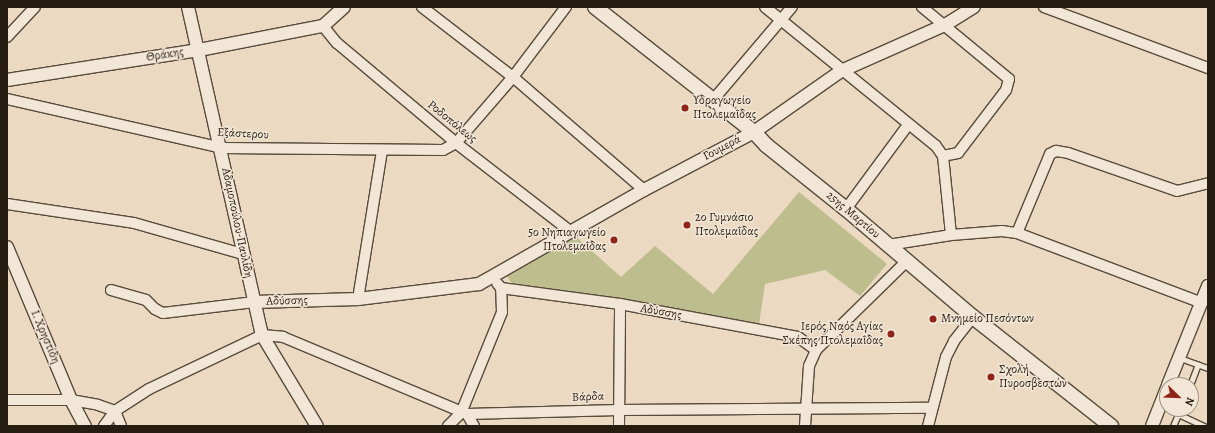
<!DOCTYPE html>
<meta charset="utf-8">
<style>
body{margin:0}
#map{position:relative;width:1215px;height:433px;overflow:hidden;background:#ebd9c1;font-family:Alegreya,serif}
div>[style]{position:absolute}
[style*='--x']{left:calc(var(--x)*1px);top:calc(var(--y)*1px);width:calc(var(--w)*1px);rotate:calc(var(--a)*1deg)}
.green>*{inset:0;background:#bebd8e}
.roads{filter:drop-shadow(1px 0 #584b3c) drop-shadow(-1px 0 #584b3c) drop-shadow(0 1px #584b3c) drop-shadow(0 -1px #584b3c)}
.service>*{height:5px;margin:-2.5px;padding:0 2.5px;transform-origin:2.5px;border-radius:2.5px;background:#f2e6d7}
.minor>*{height:10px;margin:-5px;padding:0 5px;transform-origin:5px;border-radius:5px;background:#f2e6d7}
.tertiary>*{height:12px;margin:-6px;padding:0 6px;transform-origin:6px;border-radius:6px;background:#f2e6d7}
.secondary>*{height:14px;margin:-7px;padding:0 7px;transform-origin:7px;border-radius:7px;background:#f2e6d7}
.dots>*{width:11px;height:11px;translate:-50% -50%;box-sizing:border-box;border:2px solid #f2e6d7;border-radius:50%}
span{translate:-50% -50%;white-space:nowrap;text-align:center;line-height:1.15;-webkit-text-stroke:3px #f2e6d7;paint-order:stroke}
.street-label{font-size:12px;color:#271c10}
.poi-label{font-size:12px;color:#271c10}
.left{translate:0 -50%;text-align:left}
.right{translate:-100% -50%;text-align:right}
.frame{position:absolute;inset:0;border:8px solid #271c10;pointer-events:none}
.north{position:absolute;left:1159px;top:377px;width:40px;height:40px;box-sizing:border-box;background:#f2e6d7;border:1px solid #a19587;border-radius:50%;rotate:113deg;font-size:11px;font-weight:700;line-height:16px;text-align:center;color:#271c10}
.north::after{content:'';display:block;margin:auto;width:14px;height:18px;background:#8f2418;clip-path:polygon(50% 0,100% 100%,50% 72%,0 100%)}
</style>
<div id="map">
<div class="green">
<i style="clip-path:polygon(799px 192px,887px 264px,860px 296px,825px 270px,765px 284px,759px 324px,513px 285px,506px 275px,574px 235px,621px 277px,655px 246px,713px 294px)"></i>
</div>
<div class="roads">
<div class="service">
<i style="--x:1180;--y:358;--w:30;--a:20"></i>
<i style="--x:1190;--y:385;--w:22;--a:-69"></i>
<i style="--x:1180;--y:409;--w:5;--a:112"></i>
<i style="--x:1178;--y:414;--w:29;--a:25"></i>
<i style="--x:1173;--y:426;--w:13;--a:-67"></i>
</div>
<div class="minor">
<i style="--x:422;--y:7;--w:115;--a:37.6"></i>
<i style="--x:513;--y:77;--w:173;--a:40.8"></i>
<i style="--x:765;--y:7;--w:220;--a:39.1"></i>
<i style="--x:936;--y:146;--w:12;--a:55"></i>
<i style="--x:943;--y:156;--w:79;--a:84.2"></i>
<i style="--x:922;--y:7;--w:113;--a:39.6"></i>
<i style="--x:1009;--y:79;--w:11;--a:105"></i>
<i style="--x:1006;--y:90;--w:79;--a:127.3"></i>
<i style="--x:958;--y:153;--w:15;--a:169"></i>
<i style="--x:1044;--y:7;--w:175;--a:20.4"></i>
<i style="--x:323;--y:26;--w:22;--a:51"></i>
<i style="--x:337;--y:43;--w:155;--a:40"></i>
<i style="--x:456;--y:143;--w:144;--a:37.7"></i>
<i style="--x:7;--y:37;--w:41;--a:-47"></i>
<i style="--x:7;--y:99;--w:221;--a:12.8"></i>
<i style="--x:222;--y:148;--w:221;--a:0.5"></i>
<i style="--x:443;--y:150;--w:15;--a:-28"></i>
<i style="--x:456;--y:143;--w:87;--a:-49.2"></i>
<i style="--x:513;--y:77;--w:88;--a:-52.9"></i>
<i style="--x:713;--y:100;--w:122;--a:-49.7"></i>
<i style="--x:7;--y:204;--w:128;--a:8.5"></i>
<i style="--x:134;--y:223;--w:113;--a:15.9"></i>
<i style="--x:846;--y:209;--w:104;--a:-53.6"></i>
<i style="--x:1017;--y:233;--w:86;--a:-67.3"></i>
<i style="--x:1050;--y:154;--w:7;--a:-27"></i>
<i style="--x:1056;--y:151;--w:12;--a:9"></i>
<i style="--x:1068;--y:153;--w:115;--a:19.2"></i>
<i style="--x:1177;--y:191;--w:32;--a:-14"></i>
<i style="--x:888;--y:245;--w:64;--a:-9"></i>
<i style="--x:951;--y:235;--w:51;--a:-4.5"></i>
<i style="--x:1002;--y:231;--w:15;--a:8"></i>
<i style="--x:1017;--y:233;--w:198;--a:20.7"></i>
<i style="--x:501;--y:288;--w:120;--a:7.7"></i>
<i style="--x:620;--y:304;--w:181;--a:10.5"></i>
<i style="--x:798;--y:337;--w:22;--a:36"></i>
<i style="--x:111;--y:290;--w:36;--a:16"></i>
<i style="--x:146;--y:300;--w:13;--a:45"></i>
<i style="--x:155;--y:309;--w:9;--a:27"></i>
<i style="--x:163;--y:313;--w:92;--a:-6.9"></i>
<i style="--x:358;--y:299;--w:151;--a:-80.8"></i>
<i style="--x:7;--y:400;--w:64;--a:0"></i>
<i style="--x:71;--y:400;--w:27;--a:10"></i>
<i style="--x:98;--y:405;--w:18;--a:19"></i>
<i style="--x:115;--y:411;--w:16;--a:68"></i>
<i style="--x:467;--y:414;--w:14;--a:60"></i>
<i style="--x:104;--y:426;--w:19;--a:-54"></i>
<i style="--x:115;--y:411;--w:40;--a:-32.9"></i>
<i style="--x:149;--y:389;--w:125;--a:-25.5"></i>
<i style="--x:262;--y:335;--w:21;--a:5"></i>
<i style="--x:283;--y:337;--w:199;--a:22.7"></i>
<i style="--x:467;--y:414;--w:152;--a:-1.5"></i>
<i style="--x:619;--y:410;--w:313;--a:-0.4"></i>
<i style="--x:448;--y:426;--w:18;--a:-45"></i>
<i style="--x:461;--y:413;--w:109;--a:-67.9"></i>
<i style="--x:502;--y:312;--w:24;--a:-92"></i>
<i style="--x:501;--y:288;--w:6;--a:-129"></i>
<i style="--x:619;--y:426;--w:122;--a:-89.5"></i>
<i style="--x:805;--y:426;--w:60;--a:-86.2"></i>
<i style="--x:809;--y:366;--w:17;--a:-66"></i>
<i style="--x:816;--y:350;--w:127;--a:-44.4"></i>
<i style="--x:928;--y:426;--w:71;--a:-75.4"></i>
<i style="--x:946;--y:357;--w:18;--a:-63"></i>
<i style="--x:954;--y:341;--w:31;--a:-52"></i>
</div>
<div class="tertiary">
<i style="--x:188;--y:7;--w:336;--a:77.3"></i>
<i style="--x:262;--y:335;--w:106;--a:58.9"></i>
<i style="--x:7;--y:80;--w:194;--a:-8.9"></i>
<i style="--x:199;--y:50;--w:126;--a:-11"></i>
<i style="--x:323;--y:26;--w:28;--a:-42"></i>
<i style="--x:7;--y:247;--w:166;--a:67.3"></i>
<i style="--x:71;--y:400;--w:30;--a:62"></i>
<i style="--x:254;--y:302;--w:104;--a:-1.7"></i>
<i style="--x:358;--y:299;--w:122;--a:-7.1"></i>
<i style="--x:479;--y:284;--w:190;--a:-29.7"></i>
<i style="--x:644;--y:190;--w:124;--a:-27.8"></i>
<i style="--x:754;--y:132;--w:106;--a:-35"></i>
<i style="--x:841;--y:71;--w:114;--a:-23.9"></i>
<i style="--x:945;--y:25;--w:34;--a:-32"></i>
<i style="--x:1168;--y:385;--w:107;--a:-68"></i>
<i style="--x:1152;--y:426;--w:41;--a:-68.5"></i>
</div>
<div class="secondary">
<i style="--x:595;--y:7;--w:202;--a:38.2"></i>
<i style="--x:754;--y:132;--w:18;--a:47"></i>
<i style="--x:766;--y:145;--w:102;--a:38.7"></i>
<i style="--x:846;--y:209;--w:167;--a:40.4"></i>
<i style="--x:973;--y:317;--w:176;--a:38.3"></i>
</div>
</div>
<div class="dots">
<i style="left:685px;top:108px;background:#8f2418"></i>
<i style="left:687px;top:225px;background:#8f2418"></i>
<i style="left:614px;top:240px;background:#8f2418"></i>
<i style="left:933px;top:319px;background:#8f2418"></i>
<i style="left:891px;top:334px;background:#8f2418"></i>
<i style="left:991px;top:377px;background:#8f2418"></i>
</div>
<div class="street-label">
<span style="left:165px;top:55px;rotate:-9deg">Θράκης</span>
<span style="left:452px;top:122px;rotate:39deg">Ροδοπόλεως</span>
<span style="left:243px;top:134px;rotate:3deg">Εξάστερου</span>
<span style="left:722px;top:148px;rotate:-28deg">Γουμερά</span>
<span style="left:853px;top:215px;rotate:40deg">25ης Μαρτίου</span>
<span style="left:237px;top:223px;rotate:78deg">Αδαμοπούλου-Παυλίδη</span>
<span style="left:287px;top:301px;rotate:-2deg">Αδύσσης</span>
<span style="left:661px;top:312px;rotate:10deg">Αδύσσης</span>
<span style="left:45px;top:337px;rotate:67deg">Ι. Χρηστίδη</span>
<span style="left:588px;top:397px;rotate:-2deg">Βάρδα</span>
</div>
<div class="poi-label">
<span class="left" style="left:693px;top:108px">Υδραγωγείο<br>Πτολεμαΐδας</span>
<span class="left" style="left:695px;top:225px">2ο Γυμνάσιο<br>Πτολεμαΐδας</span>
<span class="right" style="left:606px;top:240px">5ο Νηπιαγωγείο<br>Πτολεμαΐδας</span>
<span class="left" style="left:941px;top:319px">Μνημείο Πεσόντων</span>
<span class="right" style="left:883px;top:334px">Ιερός Ναός Αγίας<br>Σκέπης Πτολεμαΐδας</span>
<span class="left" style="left:999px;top:377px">Σχολή<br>Πυροσβεστών</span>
</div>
<div class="frame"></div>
<div class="north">N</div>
</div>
